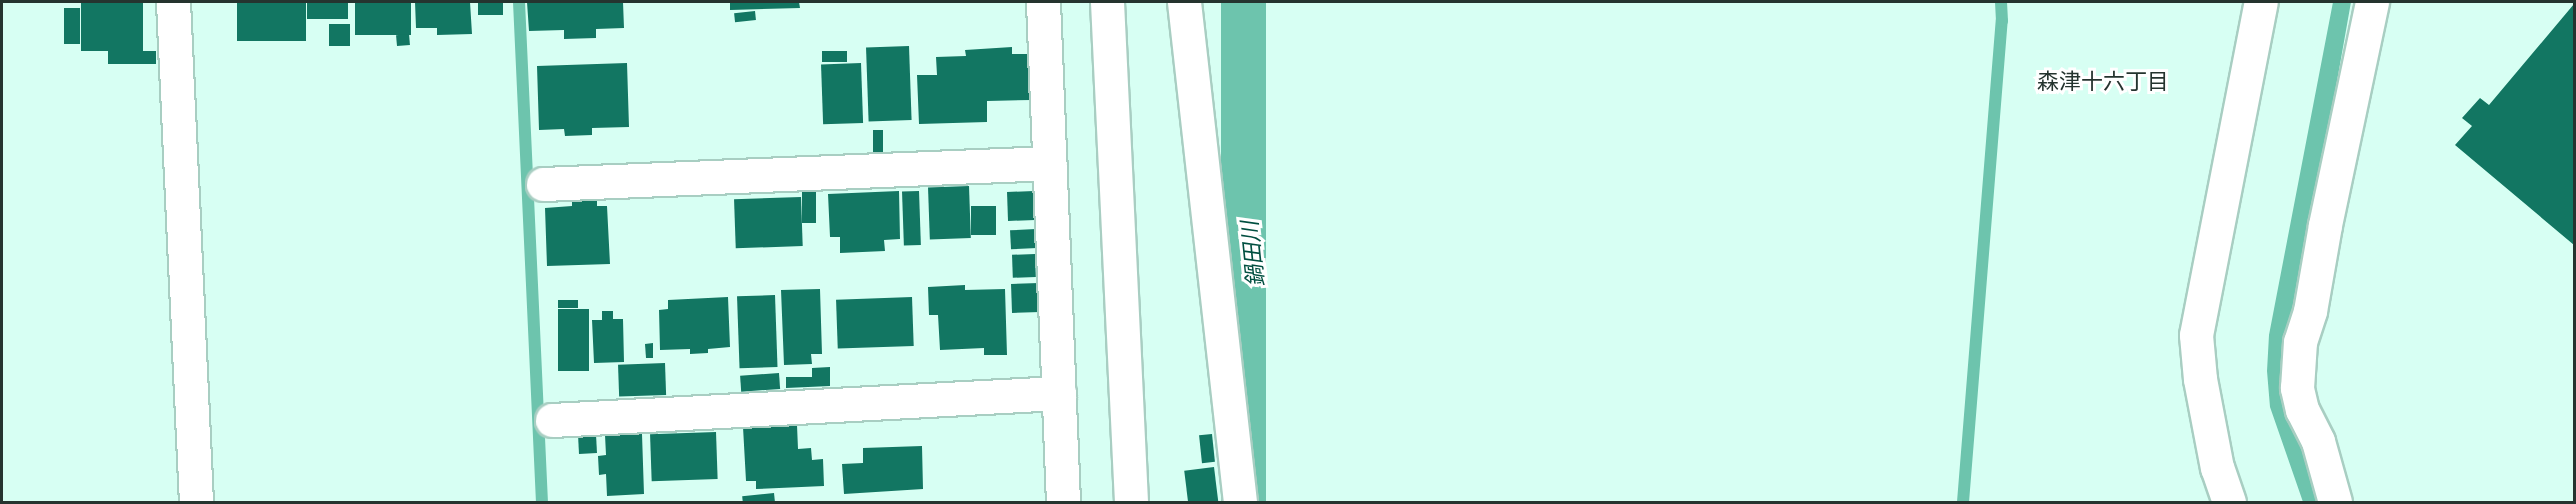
<!DOCTYPE html>
<meta charset="utf-8">
<style>
body{margin:0}
#map{position:relative;width:2576px;height:504px;overflow:hidden;background:#d7fff3;font-family:"Times New Roman","Noto Sans JP",serif}
div>[style]{position:absolute}
[style*='--x']{left:calc(var(--x)*1px);top:calc(var(--y)*1px);width:calc(var(--w)*1px);rotate:calc(var(--a)*1deg)}
.water>*{inset:0;background:#6dc4ad;transform-origin:0 0}
.stream>*{height:12px;margin:-6px;padding:0 6px;transform-origin:6px;border-radius:6px;background:#6dc4ad}
.building>*{inset:0;background:#127662;transform-origin:0 0}
.roads{filter:drop-shadow(2px 0 #a8cec2) drop-shadow(-2px 0 #a8cec2) drop-shadow(0 2px #a8cec2) drop-shadow(0 -2px #a8cec2)}
.street>*{height:33px;margin:-16.5px;padding:0 16.5px;transform-origin:16.5px;border-radius:16.5px;background:#fff}
.secondary>*{height:33px;margin:-16.5px;padding:0 16.5px;transform-origin:16.5px;border-radius:16.5px;background:#fff}
span{translate:-50% -50%;white-space:nowrap;text-align:center;line-height:1.15;-webkit-text-stroke:6px #fff;paint-order:stroke}
.neighbourhood-label{font-size:22px;color:#25342f}
.water-label{font-size:22px;color:#004f40;font-style:italic}
.frame{position:absolute;inset:0;border:3px solid #25342f;pointer-events:none}
</style>
<div id="map">
<div class="water">
<i style="left:1221px;top:2px;width:45px;height:503px"></i>
<i style="clip-path:polygon(2333px 2px,2351px 2px,2296px 313px,2321px 502px,2303px 502px,2270px 407px,2267px 371px,2269px 335px)"></i>
</div>
<div class="stream">
<i style="--x:519;--y:2;--w:501;--a:87.37"></i>
<i style="--x:1963;--y:502;--w:483;--a:-85.4"></i>
<i style="--x:2002;--y:21;--w:19;--a:-93"></i>
</div>
<div class="building">
<i style="left:81px;top:2px;width:62px;height:49px"></i>
<i style="left:237px;top:2px;width:69px;height:39px"></i>
<i style="left:307px;top:2px;width:41px;height:17px"></i>
<i style="left:355px;top:2px;width:56px;height:33px"></i>
<i style="clip-path:polygon(415px 2px,470px 2px,472px 34px,437px 35px,437px 28px,416px 28px)"></i>
<i style="left:478px;top:2px;width:25px;height:13px"></i>
<i style="clip-path:polygon(527px 2px,623px 2px,624px 28px,596px 29px,596px 38px,564px 39px,564px 30px,529px 31px)"></i>
<i style="clip-path:polygon(730px 2px,799px 2px,800px 8px,730px 10px)"></i>
<i style="clip-path:polygon(2574px 4px,2574px 245px,2455px 145px,2472px 126px,2462px 118px,2480px 98px,2489px 105px)"></i>
<i style="left:64px;top:8px;width:16px;height:36px"></i>
<i style="left:755px;top:11px;width:9px;height:21px;rotate:84deg"></i>
<i style="left:350px;top:24px;width:22px;height:21px;rotate:90deg"></i>
<i style="left:409px;top:34px;width:11px;height:13px;rotate:85deg"></i>
<i style="left:909px;top:46px;width:74px;height:43px;rotate:88deg"></i>
<i style="clip-path:polygon(1012px 47px,1012px 54px,1029px 54px,1031px 100px,987px 101px,987px 122px,919px 124px,917px 75px,937px 75px,936px 57px,966px 56px,965px 50px)"></i>
<i style="left:156px;top:51px;width:13px;height:48px;rotate:90deg"></i>
<i style="left:847px;top:51px;width:11px;height:25px;rotate:90deg"></i>
<i style="clip-path:polygon(627px 63px,629px 127px,592px 128px,592px 135px,565px 136px,564px 129px,539px 130px,537px 66px)"></i>
<i style="left:861px;top:63px;width:60px;height:40px;rotate:88deg"></i>
<i style="left:873px;top:130px;width:10px;height:23px"></i>
<i style="left:969px;top:186px;width:52px;height:41px;rotate:88deg"></i>
<i style="left:802px;top:191px;width:14px;height:32px"></i>
<i style="clip-path:polygon(899px 191px,900px 239px,884px 240px,885px 251px,840px 253px,840px 237px,830px 237px,828px 194px)"></i>
<i style="left:919px;top:191px;width:54px;height:17px;rotate:88deg"></i>
<i style="left:1034px;top:191px;width:29px;height:27px;rotate:88deg"></i>
<i style="left:801px;top:197px;width:49px;height:67px;rotate:88deg"></i>
<i style="clip-path:polygon(597px 198px,597px 206px,607px 206px,610px 264px,547px 266px,545px 208px,572px 206px,572px 199px)"></i>
<i style="left:971px;top:206px;width:25px;height:29px"></i>
<i style="left:1036px;top:229px;width:19px;height:26px;rotate:87deg"></i>
<i style="left:1035px;top:254px;width:23px;height:23px;rotate:88deg"></i>
<i style="left:1039px;top:283px;width:29px;height:28px;rotate:88deg"></i>
<i style="clip-path:polygon(965px 285px,965px 290px,1005px 289px,1007px 355px,984px 355px,984px 348px,940px 350px,938px 315px,929px 315px,928px 287px)"></i>
<i style="clip-path:polygon(820px 289px,822px 354px,811px 354px,812px 364px,784px 365px,781px 290px)"></i>
<i style="left:775px;top:295px;width:72px;height:38px;rotate:88deg"></i>
<i style="clip-path:polygon(728px 297px,730px 347px,708px 349px,708px 353px,690px 354px,690px 349px,660px 350px,659px 310px,668px 309px,668px 300px)"></i>
<i style="left:912px;top:297px;width:49px;height:76px;rotate:88deg"></i>
<i style="left:558px;top:300px;width:20px;height:8px"></i>
<i style="left:558px;top:309px;width:31px;height:62px"></i>
<i style="clip-path:polygon(602px 311px,613px 311px,613px 319px,623px 319px,624px 362px,594px 363px,592px 320px,602px 320px)"></i>
<i style="clip-path:polygon(653px 343px,653px 358px,646px 358px,645px 344px)"></i>
<i style="left:665px;top:363px;width:32px;height:47px;rotate:88deg"></i>
<i style="clip-path:polygon(830px 367px,830px 386px,786px 388px,786px 377px,812px 377px,812px 368px)"></i>
<i style="left:779px;top:373px;width:16px;height:39px;rotate:86deg"></i>
<i style="clip-path:polygon(797px 425px,798px 449px,811px 448px,812px 460px,823px 459px,824px 486px,756px 489px,756px 481px,746px 481px,743px 427px)"></i>
<i style="left:716px;top:432px;width:47px;height:66px;rotate:88deg"></i>
<i style="left:596px;top:434px;width:19px;height:18px;rotate:87deg"></i>
<i style="clip-path:polygon(642px 434px,644px 494px,607px 496px,606px 474px,599px 475px,598px 456px,606px 455px,605px 435px)"></i>
<i style="left:1212px;top:434px;width:28px;height:13px;rotate:84deg"></i>
<i style="clip-path:polygon(922px 446px,923px 489px,844px 494px,842px 464px,863px 463px,863px 448px)"></i>
<i style="left:1214px;top:467px;width:35px;height:30px;rotate:83deg"></i>
<i style="left:774px;top:493px;width:9px;height:32px;rotate:84deg"></i>
</div>
<div class="roads">
<div class="street">
<i style="--x:173;--y:2;--w:501;--a:87.37"></i>
<i style="--x:1043;--y:2;--w:500;--a:87.71"></i>
<i style="--x:1184;--y:2;--w:503;--a:83.61"></i>
<i style="--x:543;--y:184;--w:507;--a:-2.37"></i>
<i style="--x:552;--y:420;--w:508;--a:-3.05"></i>
<i style="--x:2229;--y:502;--w:36;--a:-109"></i>
<i style="--x:2217;--y:468;--w:91;--a:-100.8"></i>
<i style="--x:2200;--y:379;--w:44;--a:-95.2"></i>
<i style="--x:2196;--y:335;--w:339;--a:-79"></i>
<i style="--x:2335;--y:502;--w:63;--a:-105.6"></i>
<i style="--x:2318;--y:441;--w:35;--a:-117"></i>
<i style="--x:2302;--y:410;--w:23;--a:-103"></i>
<i style="--x:2297;--y:388;--w:46;--a:-86.3"></i>
<i style="--x:2300;--y:342;--w:33;--a:-72"></i>
<i style="--x:2310;--y:311;--w:87;--a:-80.1"></i>
<i style="--x:2325;--y:225;--w:228;--a:-78.1"></i>
</div>
<div class="secondary">
<i style="--x:1107;--y:2;--w:501;--a:87.25"></i>
</div>
</div>
<div class="neighbourhood-label">
<span style="left:2103px;top:82px">森津十六丁目</span>
</div>
<div class="water-label">
<span style="left:1253px;top:254px;rotate:-96deg">鍋田川</span>
</div>
<div class="frame"></div>
</div>
